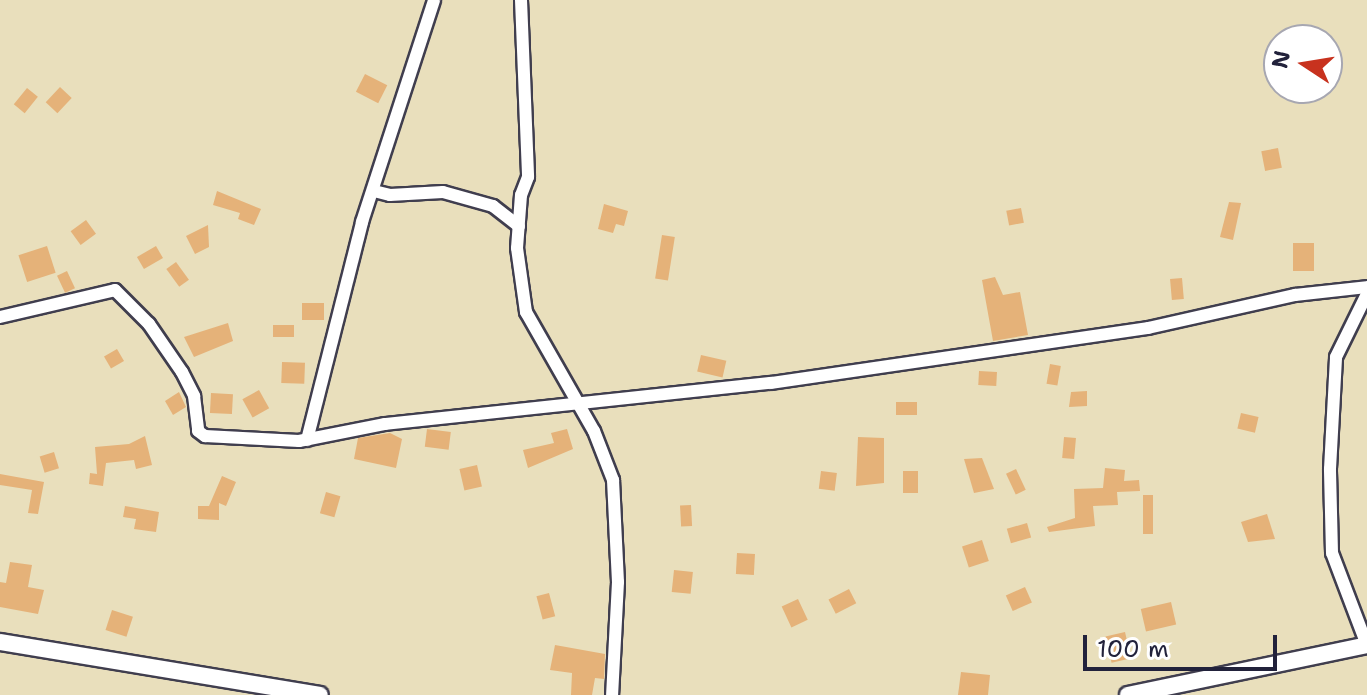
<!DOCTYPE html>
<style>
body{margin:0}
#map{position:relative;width:1367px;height:695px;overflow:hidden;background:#e9dfbc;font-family:"Shantell Sans",sans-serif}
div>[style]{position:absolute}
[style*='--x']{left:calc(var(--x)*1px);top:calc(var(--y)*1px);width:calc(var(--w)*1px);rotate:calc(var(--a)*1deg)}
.building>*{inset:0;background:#e5b279;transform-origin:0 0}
.roads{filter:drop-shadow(2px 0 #403e4e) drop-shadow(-2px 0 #403e4e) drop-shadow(0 2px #403e4e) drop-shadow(0 -2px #403e4e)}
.minor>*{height:12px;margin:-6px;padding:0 6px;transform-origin:6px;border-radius:6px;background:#fff}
.tertiary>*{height:16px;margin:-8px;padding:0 8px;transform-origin:8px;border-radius:8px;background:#fff}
span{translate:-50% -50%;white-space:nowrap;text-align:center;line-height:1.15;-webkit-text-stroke:8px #fff;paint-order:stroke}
.north{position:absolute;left:1263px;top:24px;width:80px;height:80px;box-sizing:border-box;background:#fff;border:2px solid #a7a7b1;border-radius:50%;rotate:282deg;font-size:22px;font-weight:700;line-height:32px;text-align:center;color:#22223b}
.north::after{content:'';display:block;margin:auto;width:28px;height:36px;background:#c8321e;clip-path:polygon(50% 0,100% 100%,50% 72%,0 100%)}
.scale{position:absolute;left:1083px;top:635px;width:194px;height:36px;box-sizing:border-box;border:4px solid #22223b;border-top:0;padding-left:10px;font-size:24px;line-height:28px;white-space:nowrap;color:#22223b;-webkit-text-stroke:6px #fff;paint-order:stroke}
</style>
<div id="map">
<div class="building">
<i style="left:365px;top:74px;width:25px;height:20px;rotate:27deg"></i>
<i style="left:60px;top:87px;width:16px;height:21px;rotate:43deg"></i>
<i style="left:27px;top:88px;width:14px;height:21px;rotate:39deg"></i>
<i style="left:1278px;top:148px;width:20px;height:17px;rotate:79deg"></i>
<i style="clip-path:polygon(217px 191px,261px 209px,254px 225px,238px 219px,240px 213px,213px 205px)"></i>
<i style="clip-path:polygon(1229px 202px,1241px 203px,1233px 240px,1220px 237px)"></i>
<i style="clip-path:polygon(604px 204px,628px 211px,624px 226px,616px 224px,613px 233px,598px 229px)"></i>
<i style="left:1021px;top:208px;width:15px;height:15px;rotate:79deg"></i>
<i style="left:86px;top:220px;width:17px;height:19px;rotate:54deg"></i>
<i style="clip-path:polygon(208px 225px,209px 247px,195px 254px,186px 236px)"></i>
<i style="left:662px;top:235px;width:13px;height:44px;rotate:9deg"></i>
<i style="left:1293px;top:243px;width:21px;height:28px"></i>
<i style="left:47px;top:246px;width:28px;height:30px;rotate:72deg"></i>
<i style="left:156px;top:246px;width:14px;height:22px;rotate:60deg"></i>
<i style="left:176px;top:262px;width:22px;height:12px;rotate:54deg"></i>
<i style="left:67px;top:271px;width:19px;height:11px;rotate:65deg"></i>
<i style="clip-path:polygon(995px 277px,1003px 295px,1020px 292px,1028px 335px,993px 341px,982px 280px)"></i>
<i style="left:1182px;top:278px;width:21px;height:12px;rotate:85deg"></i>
<i style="left:302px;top:303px;width:22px;height:17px"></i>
<i style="clip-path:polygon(228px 323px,233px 341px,194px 357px,184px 337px)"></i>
<i style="left:273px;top:325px;width:21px;height:12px"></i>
<i style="left:117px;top:349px;width:14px;height:15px;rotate:60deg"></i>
<i style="left:701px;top:355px;width:26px;height:17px;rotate:13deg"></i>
<i style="left:282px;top:362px;width:23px;height:21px;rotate:2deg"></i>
<i style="left:1050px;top:364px;width:11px;height:20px;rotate:10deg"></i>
<i style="left:979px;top:371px;width:18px;height:14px;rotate:3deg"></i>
<i style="left:259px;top:390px;width:21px;height:19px;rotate:61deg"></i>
<i style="clip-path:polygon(1087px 391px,1087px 406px,1069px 407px,1071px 392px)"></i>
<i style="clip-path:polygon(179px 392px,186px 407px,173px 415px,165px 401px)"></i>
<i style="left:211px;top:393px;width:22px;height:20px;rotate:3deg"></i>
<i style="left:896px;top:402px;width:21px;height:13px"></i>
<i style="left:1241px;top:413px;width:18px;height:16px;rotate:13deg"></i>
<i style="left:427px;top:429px;width:24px;height:18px;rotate:7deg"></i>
<i style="clip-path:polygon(567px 429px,573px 449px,528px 468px,523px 450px,554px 443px,551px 433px)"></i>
<i style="clip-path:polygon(390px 433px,402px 439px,396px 468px,354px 459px,358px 438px)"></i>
<i style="clip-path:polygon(145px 436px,152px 465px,136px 469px,134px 460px,106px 463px,103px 486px,89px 484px,90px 473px,97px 474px,95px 447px,129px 444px)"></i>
<i style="clip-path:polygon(858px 437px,884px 438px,884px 483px,856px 486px)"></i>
<i style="left:1064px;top:437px;width:12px;height:21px;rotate:5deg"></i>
<i style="left:54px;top:452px;width:17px;height:15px;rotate:73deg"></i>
<i style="clip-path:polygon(982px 458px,994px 489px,974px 493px,964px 459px)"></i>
<i style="left:477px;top:465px;width:22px;height:18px;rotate:77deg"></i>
<i style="clip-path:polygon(1105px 468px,1125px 470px,1124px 481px,1139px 480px,1140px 491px,1117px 492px,1118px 505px,1093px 506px,1095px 526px,1049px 532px,1047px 527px,1075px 518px,1074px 489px,1103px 488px)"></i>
<i style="left:1016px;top:469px;width:23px;height:11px;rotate:65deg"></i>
<i style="left:821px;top:471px;width:16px;height:18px;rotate:7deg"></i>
<i style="left:903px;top:471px;width:15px;height:22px"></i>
<i style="clip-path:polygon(0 474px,44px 482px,38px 514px,28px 513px,32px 490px,0 485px)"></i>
<i style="clip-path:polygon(222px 476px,236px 482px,226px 506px,219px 503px,219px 520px,198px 519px,198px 506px,209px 506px)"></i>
<i style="left:326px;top:492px;width:15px;height:22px;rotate:16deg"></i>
<i style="left:1143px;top:495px;width:10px;height:39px"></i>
<i style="left:691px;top:505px;width:21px;height:11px;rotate:87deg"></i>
<i style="clip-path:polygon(125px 506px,159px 512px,156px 532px,134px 529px,136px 519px,123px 517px)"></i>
<i style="clip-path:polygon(1267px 514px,1275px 539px,1248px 542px,1241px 522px)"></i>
<i style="left:1027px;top:523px;width:15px;height:21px;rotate:74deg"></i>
<i style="left:982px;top:540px;width:22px;height:21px;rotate:72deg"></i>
<i style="left:737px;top:553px;width:18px;height:21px;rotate:3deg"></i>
<i style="clip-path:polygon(10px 562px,32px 565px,28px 587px,44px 590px,38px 614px,0 607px,0 582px,6px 583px)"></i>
<i style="left:674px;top:570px;width:19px;height:22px;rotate:6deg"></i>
<i style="left:1025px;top:587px;width:17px;height:21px;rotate:66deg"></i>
<i style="left:849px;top:589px;width:16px;height:23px;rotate:63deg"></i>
<i style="left:549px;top:593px;width:24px;height:13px;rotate:75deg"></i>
<i style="left:798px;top:599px;width:23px;height:18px;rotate:65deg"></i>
<i style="left:1171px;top:602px;width:23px;height:31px;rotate:77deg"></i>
<i style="left:112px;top:610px;width:22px;height:21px;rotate:18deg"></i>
<i style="left:1125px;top:632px;width:27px;height:20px;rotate:77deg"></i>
<i style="clip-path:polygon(555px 645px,605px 654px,604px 679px,595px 678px,592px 695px,571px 695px,572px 673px,550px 670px)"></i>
<i style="clip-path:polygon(961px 672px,990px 675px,988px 695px,958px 695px)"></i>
</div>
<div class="roads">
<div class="minor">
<i style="--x:521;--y:0;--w:177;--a:87.7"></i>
<i style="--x:528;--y:177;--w:19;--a:111"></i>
<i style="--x:521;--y:195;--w:53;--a:94.3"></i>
<i style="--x:517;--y:248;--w:65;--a:82"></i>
<i style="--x:526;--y:312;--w:137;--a:60.3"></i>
<i style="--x:594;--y:431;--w:53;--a:68.8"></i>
<i style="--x:613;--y:480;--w:102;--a:87.2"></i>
<i style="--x:618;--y:582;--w:113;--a:93"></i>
<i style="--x:374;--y:191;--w:16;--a:14"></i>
<i style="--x:390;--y:195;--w:53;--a:-3.2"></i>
<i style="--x:443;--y:192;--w:52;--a:15.6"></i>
<i style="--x:493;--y:206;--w:33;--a:38"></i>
<i style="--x:0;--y:317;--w:118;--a:-13.2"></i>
<i style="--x:115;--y:290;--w:48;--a:45"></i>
<i style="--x:149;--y:324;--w:58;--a:55.5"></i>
<i style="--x:182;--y:372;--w:27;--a:63"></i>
<i style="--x:194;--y:396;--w:35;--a:83"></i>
<i style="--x:198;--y:431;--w:9;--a:36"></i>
<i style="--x:205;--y:436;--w:94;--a:3"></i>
<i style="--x:299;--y:441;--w:88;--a:-11.2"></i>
<i style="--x:385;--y:424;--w:388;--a:-6.1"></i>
<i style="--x:771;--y:383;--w:381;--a:-8.3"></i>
<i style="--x:1148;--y:328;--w:151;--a:-12.7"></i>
<i style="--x:1295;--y:295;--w:72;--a:-6.3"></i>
<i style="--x:307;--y:440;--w:225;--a:-75.8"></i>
<i style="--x:362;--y:222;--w:233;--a:-72"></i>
<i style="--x:1367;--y:645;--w:98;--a:-110.8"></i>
<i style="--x:1332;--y:553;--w:84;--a:-91.4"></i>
<i style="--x:1330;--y:469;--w:112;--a:-86.9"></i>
<i style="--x:1336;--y:357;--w:70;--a:-63.8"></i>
</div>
<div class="tertiary">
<i style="--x:0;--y:642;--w:324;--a:9.4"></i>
<i style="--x:1128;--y:695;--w:244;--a:-11.8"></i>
</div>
</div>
<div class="north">N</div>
<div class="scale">100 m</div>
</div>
